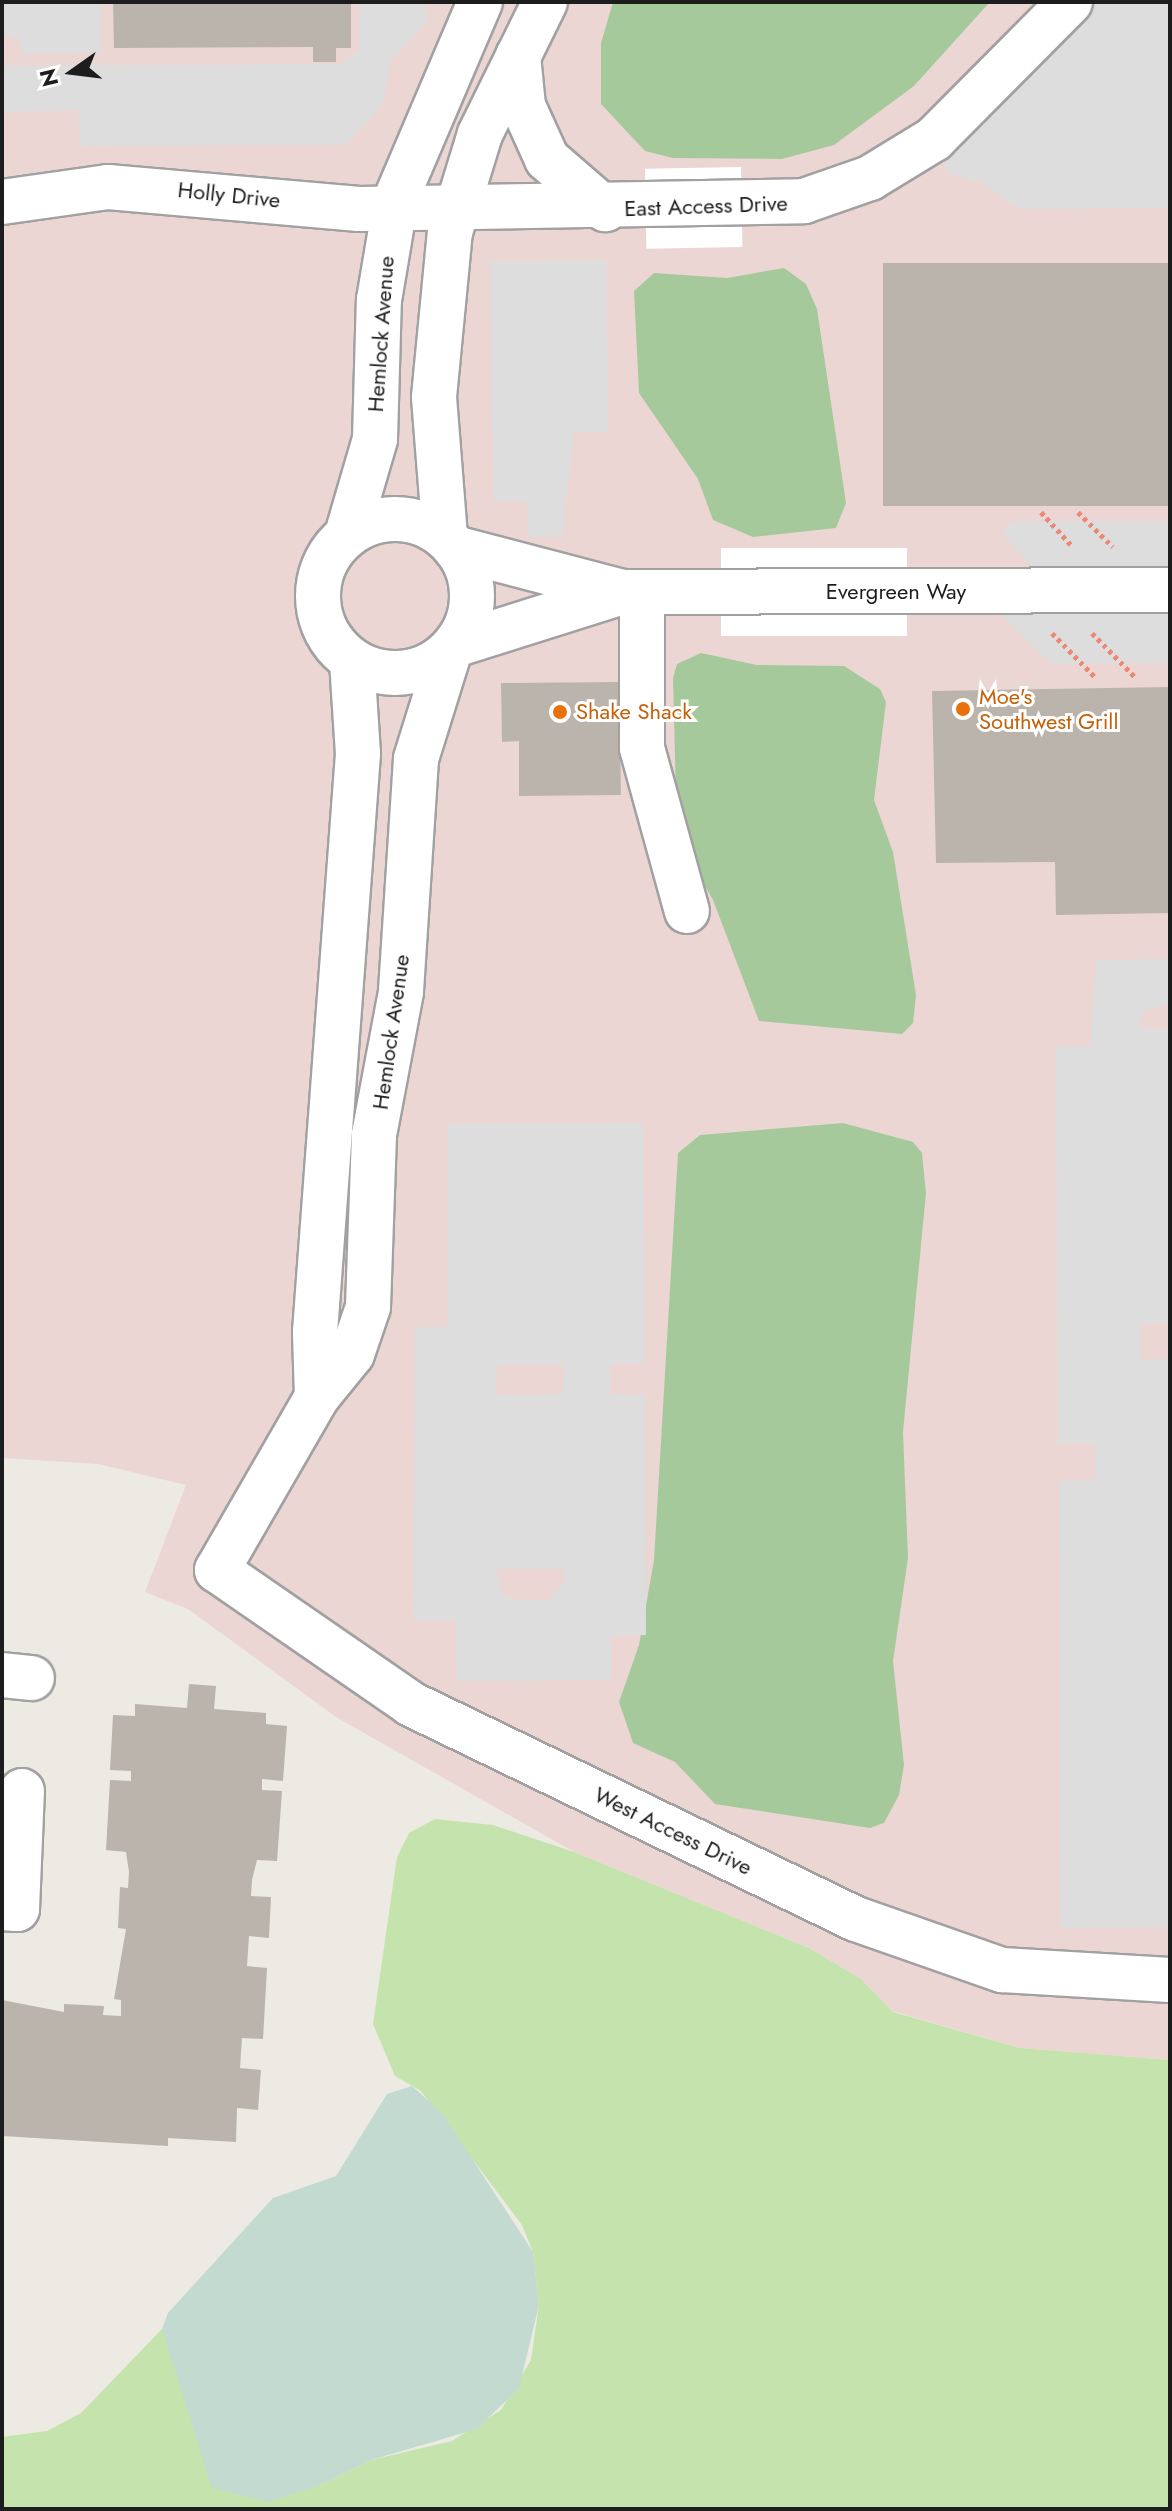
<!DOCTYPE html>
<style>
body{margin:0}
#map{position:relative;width:1172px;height:2511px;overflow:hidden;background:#edeae3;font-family:Jost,sans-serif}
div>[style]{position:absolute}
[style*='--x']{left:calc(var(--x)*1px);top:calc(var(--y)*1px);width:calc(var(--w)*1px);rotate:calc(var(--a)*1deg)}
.commercial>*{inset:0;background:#ecd6d4}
.grass>*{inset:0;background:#c5e3ad}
.forest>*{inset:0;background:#a6c99c}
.wetland>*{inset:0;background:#c2dad0}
.parking>*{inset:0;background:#ddd}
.pier>*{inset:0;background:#fff;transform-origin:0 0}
.building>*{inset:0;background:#bab4ad;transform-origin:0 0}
.path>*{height:5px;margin-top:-2.5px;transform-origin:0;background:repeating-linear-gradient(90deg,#ec8875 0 4px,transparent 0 8px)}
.roads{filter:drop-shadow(2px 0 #a1a1a1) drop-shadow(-2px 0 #a1a1a1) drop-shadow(0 2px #a1a1a1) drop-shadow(0 -2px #a1a1a1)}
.minor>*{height:44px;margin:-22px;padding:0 22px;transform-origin:22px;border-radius:22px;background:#fff}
.minor>.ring{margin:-22px;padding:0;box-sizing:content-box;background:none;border:44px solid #fff;border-radius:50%}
.dots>*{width:22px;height:22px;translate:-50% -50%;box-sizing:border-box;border:4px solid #fff;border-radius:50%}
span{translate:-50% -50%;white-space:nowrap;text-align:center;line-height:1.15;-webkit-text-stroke:6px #fff;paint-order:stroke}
.street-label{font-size:22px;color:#1d1d1d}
.food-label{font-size:22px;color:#c56008}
.left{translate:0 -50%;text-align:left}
.frame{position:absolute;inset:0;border:4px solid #1d1d1d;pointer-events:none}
.north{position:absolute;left:32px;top:32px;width:80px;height:80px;-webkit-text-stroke:6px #fff;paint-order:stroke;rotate:256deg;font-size:22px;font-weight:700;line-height:32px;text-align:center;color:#1d1d1d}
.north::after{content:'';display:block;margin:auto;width:28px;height:36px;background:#1d1d1d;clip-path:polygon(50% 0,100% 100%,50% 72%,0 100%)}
</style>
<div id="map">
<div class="commercial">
<i style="clip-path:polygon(2px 2px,613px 2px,601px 43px,601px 104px,645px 150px,914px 86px,990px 2px,1170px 2px,1170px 2060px,1020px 2048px,892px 2011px,861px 1979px,809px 1948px,574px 1852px,336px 1717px,188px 1609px,145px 1592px,186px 1485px,98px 1464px,2px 1458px)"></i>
</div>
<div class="grass">
<i style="clip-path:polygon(435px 1819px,493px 1825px,574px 1852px,809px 1948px,861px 1979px,893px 2012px,1020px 2048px,1170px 2060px,1170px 2509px,2px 2509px,2px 2437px,47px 2431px,81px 2413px,162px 2329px,320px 2485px,371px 2460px,452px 2441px,501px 2410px,531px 2360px,539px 2305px,533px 2252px,522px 2225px,421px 2091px,395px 2076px,373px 2024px,397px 1857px,409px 1833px)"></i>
</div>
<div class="forest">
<i style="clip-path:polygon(613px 2px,990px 2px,914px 86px,834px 145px,782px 159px,673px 158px,645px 151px,601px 104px,601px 43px)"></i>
<i style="clip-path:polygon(784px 268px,806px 284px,817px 309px,846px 503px,836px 528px,753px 537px,713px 520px,698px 479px,639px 393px,634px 291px,654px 273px,727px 278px)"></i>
<i style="clip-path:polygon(701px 653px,757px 665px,844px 666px,880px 689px,886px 702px,874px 800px,893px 852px,916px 995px,913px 1023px,902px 1034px,759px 1021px,713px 900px,677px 836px,673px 678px,677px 664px)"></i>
<i style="clip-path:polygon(843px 1123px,913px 1142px,922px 1153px,926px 1193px,903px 1432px,908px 1558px,893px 1661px,904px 1765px,899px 1795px,884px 1823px,870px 1828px,715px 1804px,675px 1762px,633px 1743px,619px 1702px,639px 1645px,654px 1560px,678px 1153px,700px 1135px)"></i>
</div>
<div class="wetland">
<i style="clip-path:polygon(412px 2086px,442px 2113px,533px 2252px,539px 2305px,519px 2388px,477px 2429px,371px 2460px,320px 2485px,268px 2502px,212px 2488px,162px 2329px,168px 2313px,273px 2198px,336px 2176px,387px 2094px)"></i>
</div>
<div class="parking">
<i style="clip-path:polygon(2px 2px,101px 2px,101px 53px,22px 54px,18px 38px,2px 35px)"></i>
<i style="clip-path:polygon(359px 2px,426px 2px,426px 24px,390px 62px,383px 104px,345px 145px,80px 146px,79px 110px,2px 112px,2px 66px,341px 64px,359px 50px)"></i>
<i style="clip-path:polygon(1035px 2px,1170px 2px,1170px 208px,1019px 209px,984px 184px,948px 173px,929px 114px)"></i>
<i style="clip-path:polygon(607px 260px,608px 432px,574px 432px,562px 537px,528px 537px,527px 502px,493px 501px,490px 261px)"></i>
<i style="clip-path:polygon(1013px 521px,1170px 521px,1170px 663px,1051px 664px,1004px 617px,1001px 570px,1032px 568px,1002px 532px)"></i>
<i style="clip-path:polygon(1170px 959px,1170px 1004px,1144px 1011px,1138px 1029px,1170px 1029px,1170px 1323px,1140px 1324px,1141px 1359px,1170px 1359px,1170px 1927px,1060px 1928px,1059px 1481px,1095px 1480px,1095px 1443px,1058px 1444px,1056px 1047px,1090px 1046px,1096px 960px)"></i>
<i style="clip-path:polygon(evenodd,643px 1123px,645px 1363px,610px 1365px,610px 1394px,645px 1395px,646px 1635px,611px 1636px,611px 1680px,457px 1681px,456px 1620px,414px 1620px,415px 1328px,448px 1326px,448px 1124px,643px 1123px,563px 1364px,563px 1394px,496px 1395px,497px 1365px,563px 1364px,643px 1123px,496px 1569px,563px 1569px,565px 1582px,549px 1600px,515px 1600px,502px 1594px,496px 1569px)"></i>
</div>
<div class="pier">
<i style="left:741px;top:167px;width:80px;height:96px;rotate:89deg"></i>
<i style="left:907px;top:548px;width:88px;height:186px;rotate:90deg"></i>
</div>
<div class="building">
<i style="clip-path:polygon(113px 2px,351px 2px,351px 48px,336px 48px,336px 62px,313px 62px,313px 47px,114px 48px)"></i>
<i style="left:1170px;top:263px;width:243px;height:287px;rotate:90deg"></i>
<i style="clip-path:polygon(619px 682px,621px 795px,519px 796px,519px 741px,502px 742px,501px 683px)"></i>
<i style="clip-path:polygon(1170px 687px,1170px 913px,1056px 915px,1055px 862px,936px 863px,932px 691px)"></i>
<i style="clip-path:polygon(189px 1684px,216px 1686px,214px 1709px,266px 1713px,266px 1724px,287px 1726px,283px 1781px,262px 1779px,262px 1790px,282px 1791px,277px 1861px,257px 1860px,252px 1880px,251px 1896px,271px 1897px,269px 1938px,249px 1936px,247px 1966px,267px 1968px,263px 2039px,242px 2038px,240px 2068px,261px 2070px,258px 2110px,237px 2108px,236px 2142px,168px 2138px,168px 2146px,2px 2136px,2px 2000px,64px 2012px,64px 2004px,104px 2006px,103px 2015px,121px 2016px,121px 2000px,114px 1999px,126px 1929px,118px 1928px,120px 1887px,128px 1888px,129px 1872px,126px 1852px,106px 1850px,110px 1780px,131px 1781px,131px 1771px,110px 1770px,113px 1715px,135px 1716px,135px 1704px,187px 1708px)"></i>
</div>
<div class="path">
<i style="--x:1041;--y:512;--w:47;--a:47.6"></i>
<i style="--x:1078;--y:512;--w:49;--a:45"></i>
<i style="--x:1052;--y:633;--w:63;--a:45.6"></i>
<i style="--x:1092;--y:633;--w:63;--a:45.6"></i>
</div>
<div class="roads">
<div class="minor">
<i style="--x:518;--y:56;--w:50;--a:84.3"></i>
<i style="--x:523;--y:106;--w:58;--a:65.6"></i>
<i style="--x:547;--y:159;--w:77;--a:40.8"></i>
<i style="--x:2;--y:202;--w:107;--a:-8.1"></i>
<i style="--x:108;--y:187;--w:252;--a:5"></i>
<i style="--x:359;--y:209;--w:445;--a:-1"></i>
<i style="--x:804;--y:201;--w:70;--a:-19.2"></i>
<i style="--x:870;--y:178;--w:75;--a:-31.4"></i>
<i style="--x:934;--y:139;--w:193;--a:-45.2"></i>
<i class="ring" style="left:318px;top:519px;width:110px;height:110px"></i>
<i style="--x:347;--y:535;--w:100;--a:-73.7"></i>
<i style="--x:375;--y:439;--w:139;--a:-88.4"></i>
<i style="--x:379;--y:300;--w:102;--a:-80.4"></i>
<i style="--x:396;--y:199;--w:214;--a:-66.9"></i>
<i style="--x:445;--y:537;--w:140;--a:-94.5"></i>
<i style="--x:434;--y:397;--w:166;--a:-84.5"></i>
<i style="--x:450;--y:232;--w:102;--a:-73"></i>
<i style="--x:480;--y:134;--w:147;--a:-63.8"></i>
<i style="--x:455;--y:548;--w:174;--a:14.7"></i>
<i style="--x:642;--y:592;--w:156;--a:90"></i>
<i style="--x:642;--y:748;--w:169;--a:74.6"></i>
<i style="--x:458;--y:644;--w:173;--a:-17.5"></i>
<i style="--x:623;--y:592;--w:547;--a:-0.21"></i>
<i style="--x:448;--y:656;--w:108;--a:107.3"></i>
<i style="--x:416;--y:759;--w:233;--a:93.7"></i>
<i style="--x:401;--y:992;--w:146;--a:100.7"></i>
<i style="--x:374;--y:1135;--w:172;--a:92"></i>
<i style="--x:368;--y:1307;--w:50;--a:108.8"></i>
<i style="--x:352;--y:1354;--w:55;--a:129.1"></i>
<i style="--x:317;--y:1397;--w:200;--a:120"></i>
<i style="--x:217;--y:1570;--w:236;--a:34.6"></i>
<i style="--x:411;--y:1704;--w:494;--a:25.8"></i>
<i style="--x:856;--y:1919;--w:155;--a:19.3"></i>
<i style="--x:1002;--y:1970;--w:168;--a:3.4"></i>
<i style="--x:317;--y:1397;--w:65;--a:-91.8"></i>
<i style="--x:315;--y:1332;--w:580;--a:-85.75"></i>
<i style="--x:358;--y:754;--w:93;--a:-93.7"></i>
<i style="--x:2;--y:1675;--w:30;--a:6"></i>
<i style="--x:2;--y:1908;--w:15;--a:4"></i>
<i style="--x:17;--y:1909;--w:118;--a:-87.6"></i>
</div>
</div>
<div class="dots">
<i style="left:963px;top:709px;background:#e8710a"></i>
<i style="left:560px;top:712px;background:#e8710a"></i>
</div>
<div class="street-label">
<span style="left:229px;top:195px;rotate:6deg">Holly Drive</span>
<span style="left:706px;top:206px;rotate:-2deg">East Access Drive</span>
<span style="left:381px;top:334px;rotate:-86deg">Hemlock Avenue</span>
<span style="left:896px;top:592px">Evergreen Way</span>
<span style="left:391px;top:1032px;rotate:-82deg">Hemlock Avenue</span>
<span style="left:673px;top:1831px;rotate:26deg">West Access Drive</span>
</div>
<div class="food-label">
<span class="left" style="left:979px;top:709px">Moe's<br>Southwest Grill</span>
<span class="left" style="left:576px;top:712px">Shake Shack</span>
</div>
<div class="frame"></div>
<div class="north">N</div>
</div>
